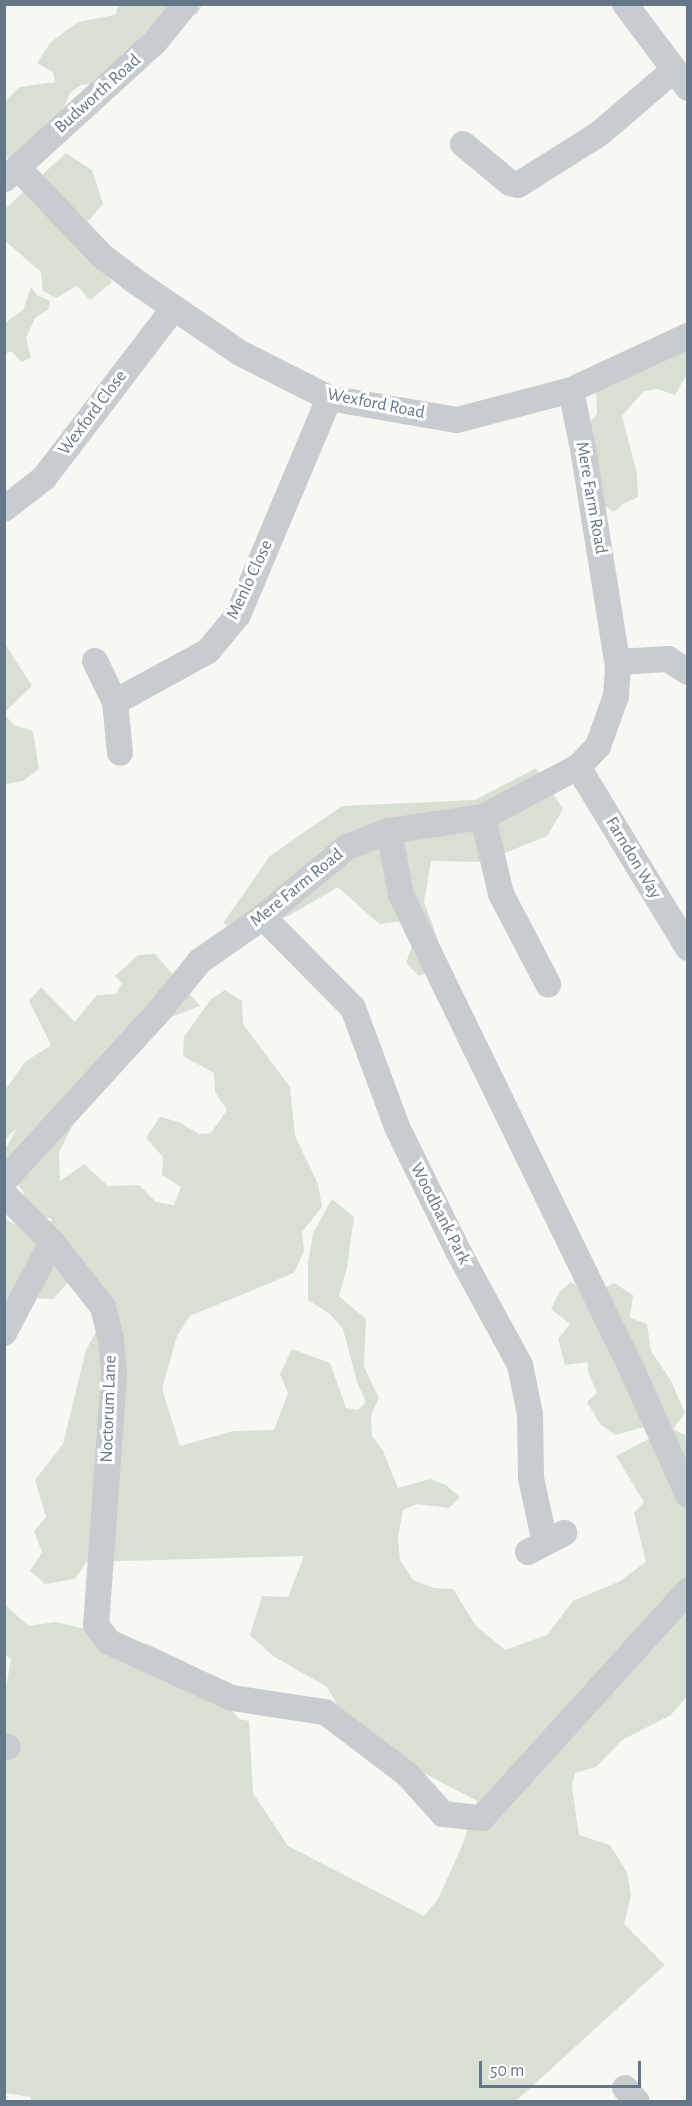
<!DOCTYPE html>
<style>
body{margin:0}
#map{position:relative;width:692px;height:2106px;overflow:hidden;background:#f7f7f3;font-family:"Alegreya Sans",sans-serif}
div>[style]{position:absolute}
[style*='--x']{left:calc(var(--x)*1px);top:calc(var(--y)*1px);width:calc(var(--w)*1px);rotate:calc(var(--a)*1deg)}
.green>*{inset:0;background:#d8e0d4}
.minor>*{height:26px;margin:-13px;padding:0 13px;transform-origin:13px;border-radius:13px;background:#c9cccf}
span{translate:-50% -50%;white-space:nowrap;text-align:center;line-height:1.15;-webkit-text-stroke:6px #fff;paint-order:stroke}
.street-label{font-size:18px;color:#637788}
.frame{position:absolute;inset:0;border:6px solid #637788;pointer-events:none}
.scale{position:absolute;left:479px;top:2061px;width:162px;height:27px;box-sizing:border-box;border:3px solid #637788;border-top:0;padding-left:8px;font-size:18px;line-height:21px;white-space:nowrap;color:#637788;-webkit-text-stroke:4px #fff;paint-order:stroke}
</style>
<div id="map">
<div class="green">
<i style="clip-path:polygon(119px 5px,202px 5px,197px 14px,172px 21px,115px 80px,81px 85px,70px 93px,58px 120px,32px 155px,5px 158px,4px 103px,19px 87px,55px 82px,53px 72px,37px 63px,51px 42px,78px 22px,115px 15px)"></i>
<i style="clip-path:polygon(66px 153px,92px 170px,103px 204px,86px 224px,94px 263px,112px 282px,90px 300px,77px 286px,56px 298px,43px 291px,41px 272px,5px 241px,5px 209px)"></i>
<i style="clip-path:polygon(31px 287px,37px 295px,50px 301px,49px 309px,35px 318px,26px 338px,31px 358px,21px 362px,11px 351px,5px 354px,5px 323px,23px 310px)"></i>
<i style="clip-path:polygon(687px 344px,687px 374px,675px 395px,657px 389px,644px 391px,622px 416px,637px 474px,638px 497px,623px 504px,614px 512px,603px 505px,585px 427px,597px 414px,596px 387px)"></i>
<i style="clip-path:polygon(5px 644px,32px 686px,5px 712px,4px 712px)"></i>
<i style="clip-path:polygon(5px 715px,14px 725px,33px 731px,39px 769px,23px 781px,5px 784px)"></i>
<i style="clip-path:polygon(536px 768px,563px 809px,547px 836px,483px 862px,431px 861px,424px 902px,447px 965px,419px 976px,406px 963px,414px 940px,402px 921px,379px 924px,338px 887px,290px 915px,243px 934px,223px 923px,270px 856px,342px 806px,475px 800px)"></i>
<i style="clip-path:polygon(155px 954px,200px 1006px,163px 1020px,146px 1045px,98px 1089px,78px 1115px,59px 1152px,60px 1181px,84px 1164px,108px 1186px,139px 1185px,156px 1202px,174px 1205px,181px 1187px,162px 1175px,163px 1157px,146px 1138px,160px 1117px,179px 1122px,199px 1134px,211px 1133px,227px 1110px,215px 1092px,214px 1073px,183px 1056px,184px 1037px,211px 999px,225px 990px,242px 1001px,243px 1024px,290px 1087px,295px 1136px,318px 1184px,322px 1207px,302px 1232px,304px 1251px,294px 1273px,190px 1316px,177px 1336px,162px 1389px,180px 1446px,233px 1431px,274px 1430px,288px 1393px,280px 1374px,292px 1349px,330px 1363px,346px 1408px,358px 1410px,366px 1402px,357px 1382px,343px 1329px,330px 1314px,308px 1300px,308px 1263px,313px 1233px,332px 1199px,354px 1217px,347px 1268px,339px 1296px,366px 1319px,364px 1367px,379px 1398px,371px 1415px,372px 1436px,383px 1451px,398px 1488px,430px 1479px,446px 1485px,460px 1497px,449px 1508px,417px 1504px,403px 1510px,398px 1537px,400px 1560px,413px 1580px,434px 1588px,453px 1589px,476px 1626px,505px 1650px,547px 1635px,573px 1601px,620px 1581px,646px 1562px,634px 1513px,644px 1502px,616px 1456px,649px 1439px,645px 1427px,615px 1435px,601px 1425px,587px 1402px,597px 1393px,588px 1372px,588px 1362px,565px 1365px,558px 1339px,570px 1324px,551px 1309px,560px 1291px,571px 1282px,590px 1295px,614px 1283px,633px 1295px,630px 1318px,647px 1324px,651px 1351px,670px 1379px,685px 1413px,673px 1429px,687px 1436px,687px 1696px,671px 1715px,622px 1740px,596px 1767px,575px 1773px,572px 1786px,579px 1835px,610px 1845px,627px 1872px,631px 1895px,624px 1924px,665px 1965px,516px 2101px,31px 2102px,30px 2097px,5px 2093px,4px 1699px,11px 1659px,5px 1654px,5px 1605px,29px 1626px,56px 1622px,150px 1645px,196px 1667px,239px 1719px,249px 1721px,253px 1793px,288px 1846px,424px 1916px,438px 1899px,462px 1846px,477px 1801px,403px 1762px,348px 1724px,327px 1687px,273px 1656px,250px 1635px,262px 1596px,288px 1597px,304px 1556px,86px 1562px,75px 1579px,45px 1584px,30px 1571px,42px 1552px,34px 1531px,46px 1517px,35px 1480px,63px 1444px,86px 1350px,98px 1328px,75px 1275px,53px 1299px,33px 1298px,5px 1307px,4px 1218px,41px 1239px,52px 1219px,21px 1211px,24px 1193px,4px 1167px,5px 1150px,17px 1128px,5px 1139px,5px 1090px,25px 1062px,51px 1045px,29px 1001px,41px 987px,75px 1022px,97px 995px,116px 994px,122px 983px,115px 976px,138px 955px)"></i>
</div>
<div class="minor">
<i style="--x:625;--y:4;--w:105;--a:53.1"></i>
<i style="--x:463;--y:144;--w:61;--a:39.7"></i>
<i style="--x:510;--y:183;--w:8;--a:14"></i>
<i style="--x:518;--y:185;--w:96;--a:-32.2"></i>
<i style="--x:599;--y:134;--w:99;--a:-40.5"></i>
<i style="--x:18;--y:168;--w:122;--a:46.3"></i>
<i style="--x:102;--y:256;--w:38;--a:37"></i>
<i style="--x:132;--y:279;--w:131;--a:34.4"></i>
<i style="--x:240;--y:353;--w:100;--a:26.8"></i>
<i style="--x:329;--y:398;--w:130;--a:9.8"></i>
<i style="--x:457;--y:420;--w:118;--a:-14.7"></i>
<i style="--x:571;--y:390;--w:129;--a:-24.8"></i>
<i style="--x:5;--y:179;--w:203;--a:-42.4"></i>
<i style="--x:155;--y:42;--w:49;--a:-50.8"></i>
<i style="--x:4;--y:509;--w:51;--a:-37.8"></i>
<i style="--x:44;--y:478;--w:213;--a:-52.6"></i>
<i style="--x:95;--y:661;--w:46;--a:64"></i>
<i style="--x:115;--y:702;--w:106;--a:-28.7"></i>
<i style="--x:208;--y:651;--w:47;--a:-50.2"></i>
<i style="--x:238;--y:615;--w:235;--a:-67.2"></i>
<i style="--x:618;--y:662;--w:50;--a:-3.4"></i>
<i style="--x:668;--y:659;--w:24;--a:33"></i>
<i style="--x:115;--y:702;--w:51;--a:84.4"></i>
<i style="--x:578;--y:767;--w:212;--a:58.7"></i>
<i style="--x:483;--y:817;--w:79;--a:76.8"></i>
<i style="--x:501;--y:894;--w:102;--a:62.4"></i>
<i style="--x:389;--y:831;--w:65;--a:79.4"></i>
<i style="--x:401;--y:895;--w:530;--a:64.06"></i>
<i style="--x:633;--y:1372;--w:135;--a:65.9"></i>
<i style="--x:263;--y:917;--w:128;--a:45.3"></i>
<i style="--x:353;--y:1008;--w:127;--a:69.7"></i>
<i style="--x:397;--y:1127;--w:140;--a:63.8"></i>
<i style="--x:459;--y:1253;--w:128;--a:61.4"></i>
<i style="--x:520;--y:1365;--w:50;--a:78.5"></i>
<i style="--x:530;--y:1414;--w:64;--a:89.1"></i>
<i style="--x:531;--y:1478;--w:66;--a:77.8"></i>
<i style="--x:4;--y:1181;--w:230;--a:-47.6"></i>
<i style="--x:159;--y:1011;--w:65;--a:-50.6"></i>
<i style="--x:200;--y:961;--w:77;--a:-34.9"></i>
<i style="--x:263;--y:917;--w:109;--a:-39.8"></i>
<i style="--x:347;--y:847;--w:45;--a:-20.9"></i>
<i style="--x:389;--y:831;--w:95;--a:-8.5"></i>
<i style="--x:483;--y:817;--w:107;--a:-27.8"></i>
<i style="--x:578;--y:767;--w:29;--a:-46"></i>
<i style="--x:598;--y:746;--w:53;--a:-70.2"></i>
<i style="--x:616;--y:696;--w:29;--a:-86"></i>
<i style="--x:618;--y:667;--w:216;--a:-99.1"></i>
<i style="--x:584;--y:454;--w:65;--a:-101.5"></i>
<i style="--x:4;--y:1194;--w:68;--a:45"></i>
<i style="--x:52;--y:1242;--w:83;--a:51.9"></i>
<i style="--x:103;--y:1307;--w:33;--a:76"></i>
<i style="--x:111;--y:1339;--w:36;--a:85"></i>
<i style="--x:114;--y:1375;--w:251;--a:94.1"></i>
<i style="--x:96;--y:1625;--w:21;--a:53"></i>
<i style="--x:109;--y:1642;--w:135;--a:24.5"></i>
<i style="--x:232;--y:1698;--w:94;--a:8.6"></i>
<i style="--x:325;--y:1712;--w:103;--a:37.1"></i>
<i style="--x:407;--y:1774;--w:54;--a:48"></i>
<i style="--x:443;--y:1814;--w:39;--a:6"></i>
<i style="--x:482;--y:1818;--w:307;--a:-47.8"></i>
<i style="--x:4;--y:1333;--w:103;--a:-62.2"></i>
<i style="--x:528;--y:1552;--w:41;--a:-27.8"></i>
<i style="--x:4;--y:1746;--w:4;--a:14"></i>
<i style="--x:625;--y:2088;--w:18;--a:49"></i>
</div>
<div class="street-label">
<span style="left:98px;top:94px;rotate:-42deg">Budworth Road</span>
<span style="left:376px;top:404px;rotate:11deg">Wexford Road</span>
<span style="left:93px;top:413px;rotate:-53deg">Wexford Close</span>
<span style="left:591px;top:498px;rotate:80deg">Mere Farm Road</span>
<span style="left:250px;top:580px;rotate:-65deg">Menlo Close</span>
<span style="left:633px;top:858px;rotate:59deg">Farndon Way</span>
<span style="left:297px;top:888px;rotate:-39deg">Mere Farm Road</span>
<span style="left:440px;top:1214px;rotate:63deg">Woodbank Park</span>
<span style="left:109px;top:1409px;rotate:-88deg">Noctorum Lane</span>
</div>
<div class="frame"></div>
<div class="scale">50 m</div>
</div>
